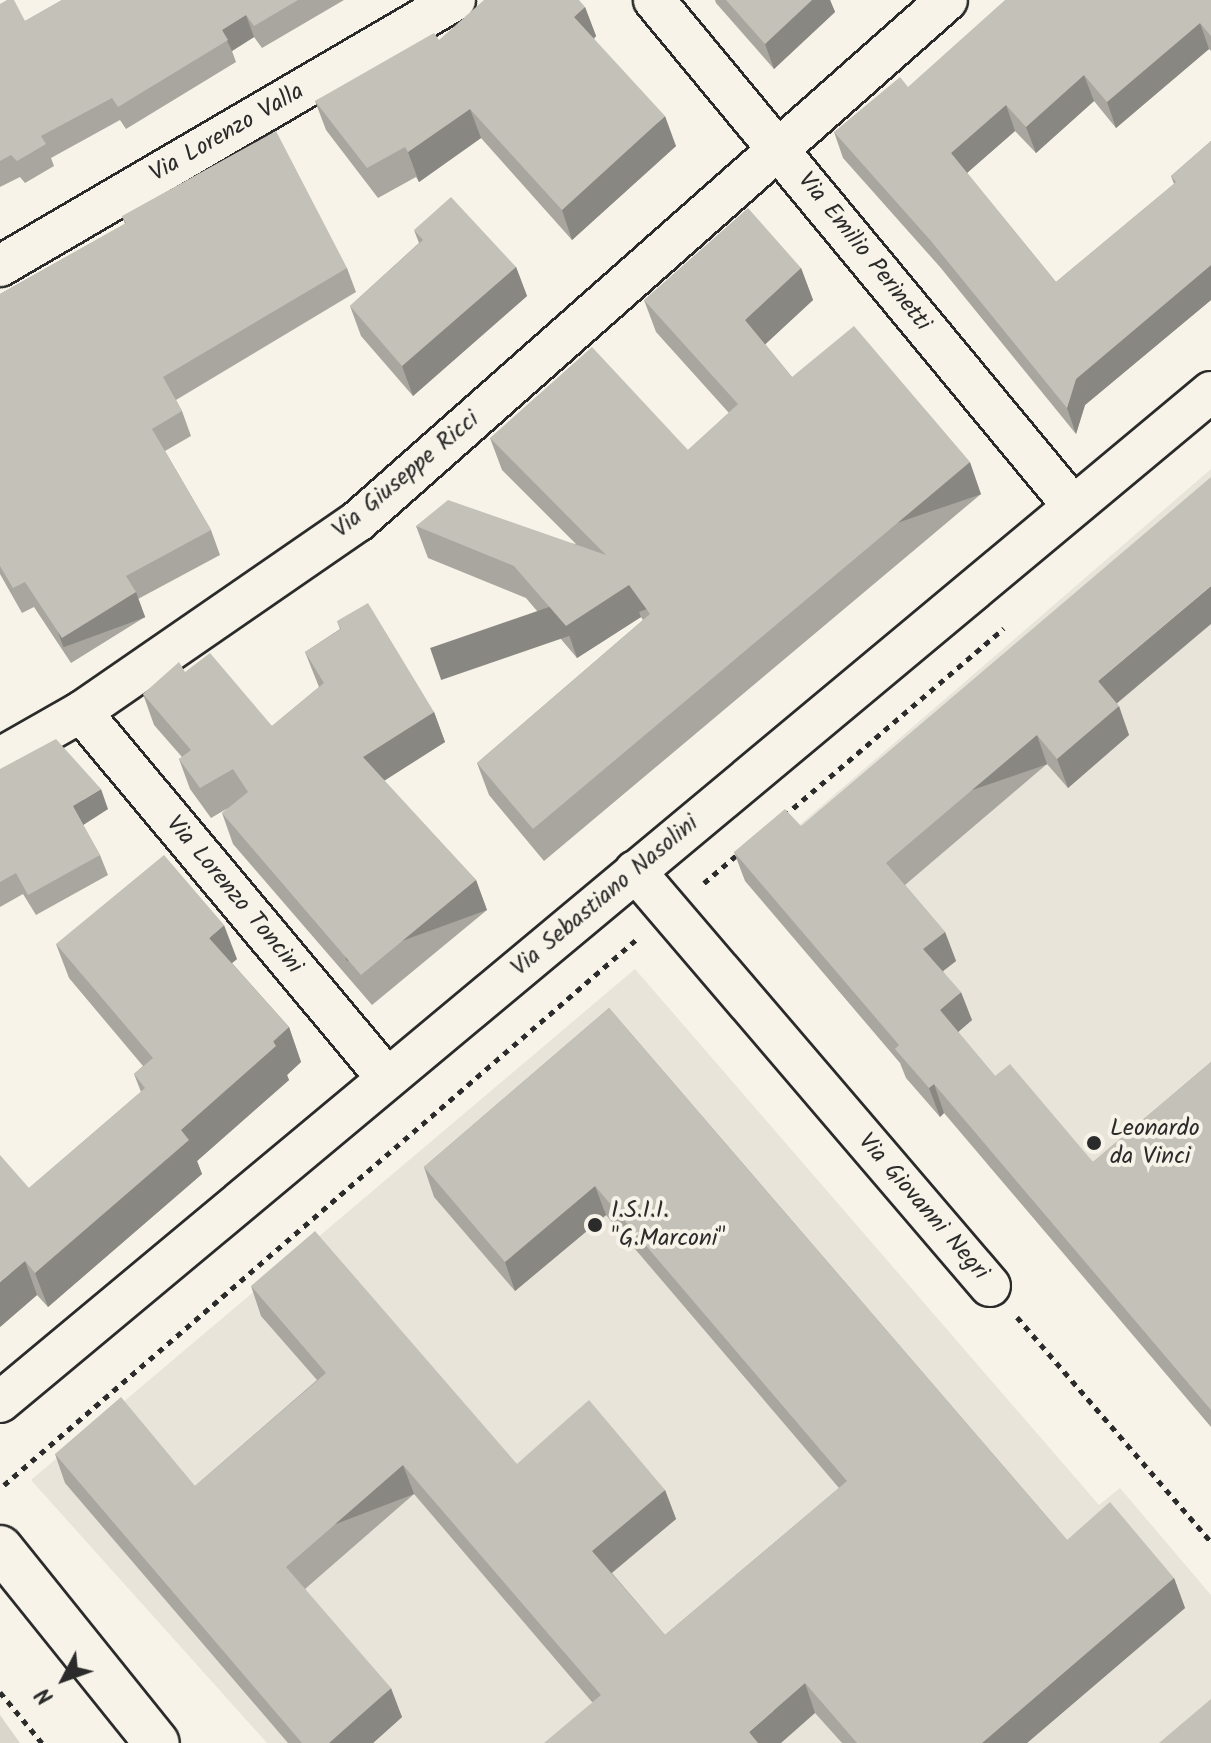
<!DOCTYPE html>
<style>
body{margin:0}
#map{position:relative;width:1211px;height:1743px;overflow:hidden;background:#f7f3e8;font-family:Kalam,sans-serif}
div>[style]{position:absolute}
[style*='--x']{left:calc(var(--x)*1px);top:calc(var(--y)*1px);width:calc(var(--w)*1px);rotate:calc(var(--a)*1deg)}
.built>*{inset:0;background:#e8e4da}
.green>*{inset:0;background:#dad6cc}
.path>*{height:5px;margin-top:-2.5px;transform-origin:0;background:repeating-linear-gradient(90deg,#2b2b2b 0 6px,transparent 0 12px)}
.roads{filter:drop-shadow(2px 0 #2b2b2b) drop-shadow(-2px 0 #2b2b2b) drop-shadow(0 2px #2b2b2b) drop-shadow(0 -2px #2b2b2b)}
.minor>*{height:40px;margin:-20px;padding:0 20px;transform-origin:20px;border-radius:20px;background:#f7f3e8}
.secondary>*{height:44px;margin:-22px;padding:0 22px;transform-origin:22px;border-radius:22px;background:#f7f3e8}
.wall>*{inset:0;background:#a9a69f}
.shaded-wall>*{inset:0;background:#898782;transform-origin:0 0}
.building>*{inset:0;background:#c4c1b9}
.dots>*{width:22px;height:22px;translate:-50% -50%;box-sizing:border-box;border:4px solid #f7f3e8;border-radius:50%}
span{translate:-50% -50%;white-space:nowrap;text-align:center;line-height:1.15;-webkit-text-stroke:8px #f7f3e8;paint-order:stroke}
.street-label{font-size:24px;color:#2b2b2b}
.poi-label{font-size:24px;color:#2b2b2b}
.left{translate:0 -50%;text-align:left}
.north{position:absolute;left:24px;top:1639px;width:80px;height:80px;-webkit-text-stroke:6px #f7f3e8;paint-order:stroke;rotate:229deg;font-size:22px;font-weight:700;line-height:32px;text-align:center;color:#2b2b2b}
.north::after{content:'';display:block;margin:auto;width:28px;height:36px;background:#2b2b2b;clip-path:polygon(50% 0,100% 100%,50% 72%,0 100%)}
</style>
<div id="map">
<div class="built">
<i style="clip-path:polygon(1211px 469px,1211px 1413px,745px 872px)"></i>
<i style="clip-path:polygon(635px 969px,1099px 1505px,1120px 1488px,1211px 1595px,1211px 1743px,267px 1743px,31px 1480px)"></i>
</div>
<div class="green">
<i style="clip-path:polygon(0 1715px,20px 1743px,0 1743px)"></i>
</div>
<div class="path">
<i style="--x:784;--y:816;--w:289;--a:-40.5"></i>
<i style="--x:704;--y:883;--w:46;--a:-40.6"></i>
<i style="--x:1017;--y:1317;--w:297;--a:49.2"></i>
<i style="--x:4;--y:1485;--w:836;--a:-40.78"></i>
<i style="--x:0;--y:1692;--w:66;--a:50.5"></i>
</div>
<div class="roads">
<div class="minor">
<i style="--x:654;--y:0;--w:657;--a:50.37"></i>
<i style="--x:0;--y:266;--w:527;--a:-30.31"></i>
<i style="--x:81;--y:712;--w:477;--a:50.1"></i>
<i style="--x:0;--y:758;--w:93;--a:-29.6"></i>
<i style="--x:81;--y:712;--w:336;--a:-34.6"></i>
<i style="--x:358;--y:521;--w:786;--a:-41.49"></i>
<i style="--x:635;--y:871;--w:546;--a:49.46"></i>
<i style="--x:0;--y:1402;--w:1577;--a:-39.83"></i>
</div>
<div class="secondary">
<i style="--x:0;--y:1548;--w:250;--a:51.2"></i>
</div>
</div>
<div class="wall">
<i style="clip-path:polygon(62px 0,344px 0,262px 48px,254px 37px,232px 51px,236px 62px,126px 129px,120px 120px,51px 158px,54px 166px,25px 183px,20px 177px,0 187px,0 4px,25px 21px)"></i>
<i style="clip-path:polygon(715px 0,830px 0,835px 12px,774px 69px,716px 3px)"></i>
<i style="clip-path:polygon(1211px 0,1211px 51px,1209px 49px,1116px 128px,1094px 101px,1036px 153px,1015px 131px,967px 173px,1056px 282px,1174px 184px,1171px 176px,1211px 141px,1211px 300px,1085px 405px,1076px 434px,940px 267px,843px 158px,834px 132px,908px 87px)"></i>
<i style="clip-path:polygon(585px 7px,596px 36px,594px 39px,676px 146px,572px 240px,481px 138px,419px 182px,416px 177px,378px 198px,326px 130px,315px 101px,439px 40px)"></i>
<i style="clip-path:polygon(122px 216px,347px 268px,356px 292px,176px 400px,182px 411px,191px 436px,165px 451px,211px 530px,220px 555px,138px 599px,145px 617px,71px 663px,34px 607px,22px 613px,0 574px,0 294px,125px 224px)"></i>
<i style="clip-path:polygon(414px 230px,516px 267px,527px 296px,413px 396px,361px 336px,350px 306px,419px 243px)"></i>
<i style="clip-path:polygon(801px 268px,813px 300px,765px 344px,792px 377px,981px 494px,544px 861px,489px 795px,477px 763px,643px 620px,641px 617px,577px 658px,526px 598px,428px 558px,416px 526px,576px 544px,502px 470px,490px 438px,688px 450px,729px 413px,656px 332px,644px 300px)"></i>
<i style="clip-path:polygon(337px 621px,434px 712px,445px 742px,384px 781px,476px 880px,487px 910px,372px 1005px,233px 844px,222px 813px,228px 808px,211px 818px,190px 789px,179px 759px,182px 757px,154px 725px,143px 694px,185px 672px,272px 726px,319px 687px,305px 652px,340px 629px)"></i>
<i style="clip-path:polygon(1117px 703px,1129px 735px,1068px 788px,1047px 764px,905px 885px,945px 932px,956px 961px,943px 971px,972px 1020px,958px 1032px,995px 1076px,1093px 1162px,1211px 1062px,1211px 1427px,944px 1113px,940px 1117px,906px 1078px,900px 1063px,745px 881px,734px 852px)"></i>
<i style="clip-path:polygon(0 769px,108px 809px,83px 825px,100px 855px,108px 875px,36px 915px,23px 894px,0 907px)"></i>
<i style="clip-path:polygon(56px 944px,237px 959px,232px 963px,289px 1027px,301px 1062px,287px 1075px,289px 1080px,197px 1161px,202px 1174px,48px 1307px,37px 1295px,0 1327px,29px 1188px,141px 1092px,134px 1074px,143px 1066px,69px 978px)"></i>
<i style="clip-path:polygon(609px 1008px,1067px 1540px,1174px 1578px,1185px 1608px,1027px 1743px,842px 1743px,815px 1713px,592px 1702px,414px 1494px,305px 1589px,402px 1717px,373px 1743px,288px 1743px,65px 1483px,55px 1454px,195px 1486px,317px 1380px,261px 1316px,251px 1286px,517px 1464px,665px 1490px,676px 1519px,612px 1573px,665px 1635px,839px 1488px,606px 1215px,515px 1291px,434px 1197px,424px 1167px)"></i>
</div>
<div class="shaded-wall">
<i style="clip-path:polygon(812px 0,830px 0,835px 12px,774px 69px,765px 44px)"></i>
<i style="clip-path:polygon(585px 7px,596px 36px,585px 47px,574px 17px)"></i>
<i style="clip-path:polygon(246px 15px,254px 37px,232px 51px,222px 30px)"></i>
<i style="clip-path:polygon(1200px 23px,1209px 49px,1116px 128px,1107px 102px)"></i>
<i style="clip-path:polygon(1084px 75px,1094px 101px,1036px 153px,1026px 127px)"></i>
<i style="clip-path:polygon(1006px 105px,1015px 131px,960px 179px,951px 153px)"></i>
<i style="clip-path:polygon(470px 109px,481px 138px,419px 182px,408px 152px)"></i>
<i style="clip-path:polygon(665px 116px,676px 146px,572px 240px,562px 210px)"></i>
<i style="clip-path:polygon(1211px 265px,1211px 300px,1085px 405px,1076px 434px,1067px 408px,1076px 379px)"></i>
<i style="clip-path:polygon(516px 267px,527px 296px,413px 396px,402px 366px)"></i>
<i style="clip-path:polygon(801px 268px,813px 300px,757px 352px,745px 320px)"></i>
<i style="left:970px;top:462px;width:34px;height:571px;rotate:71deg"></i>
<i style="clip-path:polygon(629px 585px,641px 617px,577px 658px,566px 626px)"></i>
<i style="clip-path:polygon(1211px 586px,1211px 624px,1109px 710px,1098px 681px)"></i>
<i style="left:136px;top:592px;width:27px;height:87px;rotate:70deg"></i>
<i style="clip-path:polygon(1119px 706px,1129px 735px,1068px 788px,1057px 759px)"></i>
<i style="clip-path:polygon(434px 712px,445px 742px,374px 787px,363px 757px)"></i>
<i style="left:1037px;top:735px;width:31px;height:198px;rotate:71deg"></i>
<i style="clip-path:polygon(101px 789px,108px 809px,80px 827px,73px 806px)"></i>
<i style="left:476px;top:880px;width:32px;height:149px;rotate:70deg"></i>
<i style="clip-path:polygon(224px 925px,237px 959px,221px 972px,209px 938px)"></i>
<i style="clip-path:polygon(945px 932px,956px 961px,934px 978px,923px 949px)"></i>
<i style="clip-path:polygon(961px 992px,972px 1020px,950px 1039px,940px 1010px)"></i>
<i style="clip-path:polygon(289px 1027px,301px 1062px,287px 1075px,289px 1080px,197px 1161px,202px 1174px,48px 1307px,35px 1273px,181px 1130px)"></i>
<i style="clip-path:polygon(934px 1084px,944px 1113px,940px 1117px,929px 1088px)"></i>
<i style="clip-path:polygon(595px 1186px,606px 1215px,515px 1291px,505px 1262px)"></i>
<i style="clip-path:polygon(25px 1261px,37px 1295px,0 1327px,0 1282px)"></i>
<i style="left:403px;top:1465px;width:31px;height:155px;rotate:69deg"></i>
<i style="clip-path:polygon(665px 1490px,676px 1519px,603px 1580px,592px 1551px)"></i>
<i style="clip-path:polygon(1174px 1578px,1185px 1608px,1027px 1743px,982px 1743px)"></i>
<i style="clip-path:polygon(805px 1683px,815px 1713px,781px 1743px,753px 1743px,749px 1732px)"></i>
<i style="clip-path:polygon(391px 1688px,402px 1717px,373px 1743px,329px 1743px)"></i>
</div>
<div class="building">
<i style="clip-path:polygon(7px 0,14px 0,25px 21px,62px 0,298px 0,254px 26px,246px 15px,222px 30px,228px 40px,118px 107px,112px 98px,41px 136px,46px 144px,17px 161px,11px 155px,0 161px,0 4px)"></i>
<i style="clip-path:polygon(484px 0,579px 0,585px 7px,574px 17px,665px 116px,562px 210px,470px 109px,408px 152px,405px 147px,367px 168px,315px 101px,434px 33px,439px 40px)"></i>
<i style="clip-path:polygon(726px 0,812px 0,765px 44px)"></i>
<i style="clip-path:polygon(1005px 0,1211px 0,1211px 36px,1200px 23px,1107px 102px,1084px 75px,1026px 127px,1006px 105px,951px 153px,1056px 282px,1176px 182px,1171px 176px,1211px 141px,1211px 265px,1076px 379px,1067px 408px,931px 241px,834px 132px,900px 77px,908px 87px)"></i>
<i style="clip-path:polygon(276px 131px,347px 268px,163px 377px,182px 411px,152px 429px,211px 530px,126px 576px,136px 592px,62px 638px,25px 582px,13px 588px,0 566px,0 294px,126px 223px,122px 216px)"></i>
<i style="clip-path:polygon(451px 197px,516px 267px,402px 366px,350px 306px,423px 240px,414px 230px)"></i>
<i style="clip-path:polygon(748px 208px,801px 268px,745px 320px,792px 377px,854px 326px,970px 462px,533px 829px,477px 763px,650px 614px,629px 585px,566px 626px,514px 566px,416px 526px,448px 500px,606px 555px,490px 438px,592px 347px,688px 450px,738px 404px,644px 300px)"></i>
<i style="clip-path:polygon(1211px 477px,1211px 586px,1098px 681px,1119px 706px,1057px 759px,1037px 735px,886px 863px,945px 932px,923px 949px,961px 992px,940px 1010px,995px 1076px,1010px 1064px,1093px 1162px,1211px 1062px,1211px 1410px,934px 1084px,929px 1088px,895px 1049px,899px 1045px,734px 852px,785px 809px,801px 826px)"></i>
<i style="clip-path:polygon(368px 603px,434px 712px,363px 757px,476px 880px,361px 975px,222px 813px,248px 792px,233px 769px,200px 788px,179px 759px,191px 750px,143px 694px,179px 662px,185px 672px,210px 653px,272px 726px,324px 683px,305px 652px,341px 629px,337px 621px)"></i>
<i style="clip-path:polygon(56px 739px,101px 789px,73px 806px,100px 855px,28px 895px,16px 873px,0 882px,0 769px)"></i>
<i style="clip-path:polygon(164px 855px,224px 925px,209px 938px,289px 1027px,273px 1041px,276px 1046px,181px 1130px,189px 1140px,35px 1273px,25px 1261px,0 1282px,0 1155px,29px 1188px,145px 1088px,134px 1074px,153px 1058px,56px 944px)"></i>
<i style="clip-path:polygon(609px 1008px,1067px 1540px,1110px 1502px,1174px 1578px,982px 1743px,857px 1743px,805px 1683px,749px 1732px,758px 1743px,544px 1743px,601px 1695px,403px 1465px,286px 1567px,391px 1688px,329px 1743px,302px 1743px,55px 1454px,121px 1397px,195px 1486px,326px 1373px,251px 1286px,315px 1231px,517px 1464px,589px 1400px,665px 1490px,592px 1551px,665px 1635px,847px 1481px,595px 1186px,505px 1262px,424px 1167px)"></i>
<i style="clip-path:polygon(1211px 1699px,1211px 1743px,1159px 1743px)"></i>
</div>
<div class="dots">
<i style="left:1094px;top:1143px;background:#2b2b2b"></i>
<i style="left:595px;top:1225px;background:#2b2b2b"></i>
</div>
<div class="street-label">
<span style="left:227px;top:133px;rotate:-30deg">Via Lorenzo Valla</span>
<span style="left:864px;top:252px;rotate:51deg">Via Emilio Perinetti</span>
<span style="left:406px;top:475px;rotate:-40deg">Via Giuseppe Ricci</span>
<span style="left:234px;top:895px;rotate:50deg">Via Lorenzo Toncini</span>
<span style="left:605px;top:896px;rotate:-40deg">Via Sebastiano Nasolini</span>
<span style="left:923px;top:1207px;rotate:49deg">Via Giovanni Negri</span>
</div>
<div class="poi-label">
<span class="left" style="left:1110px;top:1143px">Leonardo<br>da Vinci</span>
<span class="left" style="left:611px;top:1225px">I.S.I.I.<br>"G.Marconi"</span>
</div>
<div class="north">N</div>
</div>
